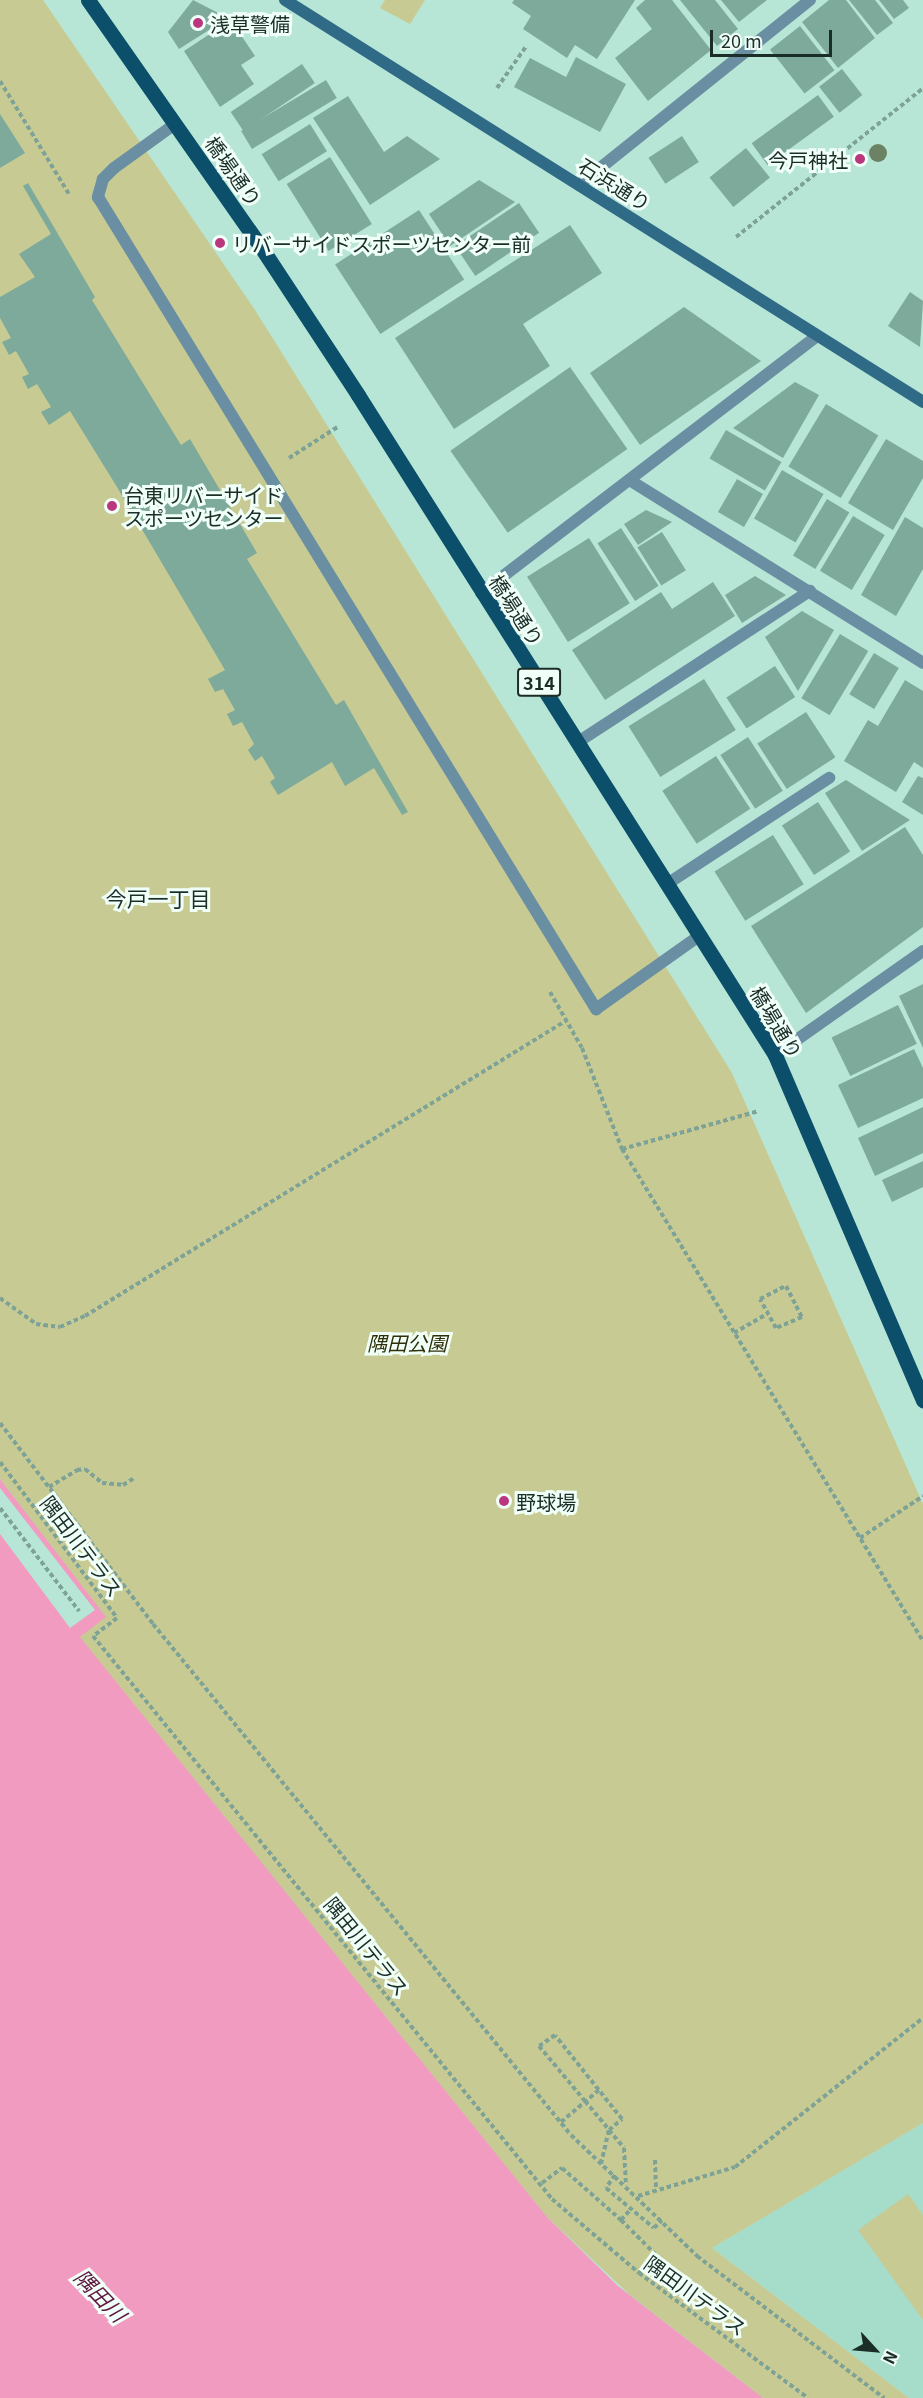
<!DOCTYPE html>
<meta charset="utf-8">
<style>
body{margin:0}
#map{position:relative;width:923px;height:2398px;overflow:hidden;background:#b7e6d6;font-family:Georgia,"Noto Sans JP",serif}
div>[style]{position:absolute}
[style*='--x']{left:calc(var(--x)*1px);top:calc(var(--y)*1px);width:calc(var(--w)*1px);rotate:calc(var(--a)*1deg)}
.built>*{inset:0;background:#a5dcca}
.green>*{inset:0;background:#c7cb93}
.water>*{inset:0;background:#f19bc1}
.pier>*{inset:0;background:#b7e6d6}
.building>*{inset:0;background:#7daa9b;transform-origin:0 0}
.path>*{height:4px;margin-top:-2px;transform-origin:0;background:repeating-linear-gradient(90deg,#7ea396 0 4.5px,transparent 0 7.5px)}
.lane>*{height:12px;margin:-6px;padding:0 6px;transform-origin:6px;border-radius:6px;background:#6a8fa3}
.street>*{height:12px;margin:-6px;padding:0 6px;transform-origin:6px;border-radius:6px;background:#6a8fa3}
.secondary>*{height:12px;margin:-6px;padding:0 6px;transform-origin:6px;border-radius:6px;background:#2f6b87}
.primary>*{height:15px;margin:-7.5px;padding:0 7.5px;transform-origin:7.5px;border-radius:7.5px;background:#0c4f6a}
.trees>*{width:18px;height:18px;margin:-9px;border-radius:50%;background:#6c8265}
.dots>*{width:16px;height:16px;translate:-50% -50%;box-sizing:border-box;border:3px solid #f1fff9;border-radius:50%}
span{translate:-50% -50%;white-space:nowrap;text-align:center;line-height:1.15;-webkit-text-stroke:6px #f1fff9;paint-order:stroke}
.shield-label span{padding:2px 4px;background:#f1fff9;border:2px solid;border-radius:4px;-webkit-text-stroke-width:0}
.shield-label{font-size:18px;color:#1b2d27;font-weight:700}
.poi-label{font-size:20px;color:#1b2d27}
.left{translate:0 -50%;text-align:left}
.right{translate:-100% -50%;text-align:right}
.street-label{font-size:20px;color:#1b2d27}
.park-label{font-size:20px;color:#2f3009;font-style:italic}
.neighbourhood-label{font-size:21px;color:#1b2d27}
.water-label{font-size:21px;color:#5f153d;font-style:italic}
.north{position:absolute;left:845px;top:2320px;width:60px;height:60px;-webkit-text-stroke:4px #f1fff9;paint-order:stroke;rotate:116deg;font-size:16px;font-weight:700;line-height:24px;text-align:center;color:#1b2d27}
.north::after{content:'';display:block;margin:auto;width:21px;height:27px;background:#1b2d27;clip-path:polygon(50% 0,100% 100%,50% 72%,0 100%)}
.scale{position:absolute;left:710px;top:30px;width:122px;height:27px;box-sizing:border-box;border:3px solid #1b2d27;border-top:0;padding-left:8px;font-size:18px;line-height:21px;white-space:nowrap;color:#1b2d27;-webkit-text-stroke:4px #f1fff9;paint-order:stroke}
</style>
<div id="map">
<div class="built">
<i style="clip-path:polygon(923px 2123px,923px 2398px,909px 2398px,712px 2248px)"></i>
</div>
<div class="green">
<i style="clip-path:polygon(0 0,43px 0,255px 310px,732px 1073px,923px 1504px,923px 2123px,712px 2248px,909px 2398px,763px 2398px,630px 2295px,547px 2217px,79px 1637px,105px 1617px,0 1479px)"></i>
<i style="clip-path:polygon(385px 0,425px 0,410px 24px,380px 8px)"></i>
<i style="clip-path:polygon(908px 2194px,923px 2215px,923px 2320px,858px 2230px)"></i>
</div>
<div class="water">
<i style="clip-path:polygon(0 1479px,106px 1617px,80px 1637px,547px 2217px,618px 2286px,763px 2398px,0 2398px)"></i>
</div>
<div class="pier">
<i style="clip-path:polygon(0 1488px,95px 1610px,70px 1628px,0 1534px)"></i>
</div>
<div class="building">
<i style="clip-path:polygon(193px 0,228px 18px,179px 49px,168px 32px)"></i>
<i style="clip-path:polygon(514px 0,635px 0,597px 59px,575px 45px,567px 58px,523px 29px,531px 16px,512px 3px)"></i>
<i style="clip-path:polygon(645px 0,672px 0,711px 50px,648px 101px,615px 58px,652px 29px,636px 8px)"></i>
<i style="clip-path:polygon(680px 0,715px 0,738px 29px,717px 46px)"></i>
<i style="clip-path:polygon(721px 0,767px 0,739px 22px)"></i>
<i style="clip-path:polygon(829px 0,846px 0,875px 38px,838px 68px,802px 22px)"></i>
<i style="clip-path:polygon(849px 0,875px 0,893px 23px,877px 35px)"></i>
<i style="clip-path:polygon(879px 0,903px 0,909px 8px,894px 19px)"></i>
<i style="clip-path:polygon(231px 20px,255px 56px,241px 65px,254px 84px,220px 107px,184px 51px)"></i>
<i style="left:800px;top:26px;width:56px;height:38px;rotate:52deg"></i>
<i style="clip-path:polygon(576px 57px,626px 84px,600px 132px,514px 87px,530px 58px,566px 77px)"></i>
<i style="left:302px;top:64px;width:23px;height:86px;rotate:56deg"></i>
<i style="left:842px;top:69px;width:33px;height:29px;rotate:52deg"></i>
<i style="left:326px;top:80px;width:21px;height:99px;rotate:59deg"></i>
<i style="left:818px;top:95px;width:27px;height:82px;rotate:54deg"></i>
<i style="clip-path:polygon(348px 96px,384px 152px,407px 136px,440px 159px,370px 205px,313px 118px)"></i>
<i style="clip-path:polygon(0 114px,25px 153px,0 168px)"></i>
<i style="left:310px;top:124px;width:32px;height:57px;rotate:58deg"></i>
<i style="left:682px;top:136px;width:31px;height:40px;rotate:57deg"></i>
<i style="left:746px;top:148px;width:38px;height:47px;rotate:51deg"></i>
<i style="left:330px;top:157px;width:79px;height:51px;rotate:58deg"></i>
<i style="clip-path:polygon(479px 180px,515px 202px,450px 246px,429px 214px)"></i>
<i style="clip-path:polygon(28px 183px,95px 297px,92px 300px,181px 445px,190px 439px,257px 553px,247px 559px,336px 705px,344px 700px,408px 812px,402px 815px,374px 768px,345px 786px,332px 762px,278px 795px,270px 782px,275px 778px,262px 756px,255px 761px,248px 750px,254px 744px,242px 722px,233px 726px,227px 714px,235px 710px,223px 689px,215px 692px,208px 679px,225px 670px,117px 487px,70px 411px,49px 425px,41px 412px,51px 407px,37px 384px,28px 389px,22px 377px,29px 374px,16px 351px,9px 355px,2px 342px,11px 338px,0 318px,0 297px,35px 277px,19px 254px,51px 234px,23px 186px)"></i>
<i style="left:519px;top:203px;width:36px;height:77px;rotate:56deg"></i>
<i style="left:419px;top:210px;width:83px;height:100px;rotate:57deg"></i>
<i style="clip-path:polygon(570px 225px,602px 273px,523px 324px,550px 366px,454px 429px,395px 338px)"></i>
<i style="clip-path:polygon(910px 292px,923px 301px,920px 347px,888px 326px)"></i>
<i style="clip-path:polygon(684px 307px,761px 361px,640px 445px,590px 373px)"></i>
<i style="left:570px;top:367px;width:100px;height:146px;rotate:55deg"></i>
<i style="clip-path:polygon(795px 382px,819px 395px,783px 458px,733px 428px)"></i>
<i style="left:826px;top:404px;width:61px;height:73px;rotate:31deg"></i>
<i style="left:726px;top:430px;width:64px;height:33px;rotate:30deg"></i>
<i style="clip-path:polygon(886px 439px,923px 461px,923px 478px,893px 530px,848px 503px)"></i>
<i style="left:782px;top:470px;width:48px;height:56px;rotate:30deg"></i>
<i style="left:737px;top:479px;width:30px;height:38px;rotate:30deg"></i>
<i style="left:827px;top:499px;width:26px;height:66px;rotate:31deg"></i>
<i style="clip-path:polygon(646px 510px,672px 522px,638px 545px,624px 524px)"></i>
<i style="left:853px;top:516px;width:37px;height:64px;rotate:31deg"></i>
<i style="clip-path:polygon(905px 517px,923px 528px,923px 569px,896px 616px,861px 595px)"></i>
<i style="left:621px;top:528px;width:69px;height:28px;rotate:57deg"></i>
<i style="left:662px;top:532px;width:45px;height:29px;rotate:58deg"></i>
<i style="left:589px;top:538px;width:77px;height:73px;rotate:58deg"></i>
<i style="clip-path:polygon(755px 576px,786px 595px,742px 623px,725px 595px)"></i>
<i style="clip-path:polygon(713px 582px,735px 616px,605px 700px,572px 650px,661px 592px,672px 609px)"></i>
<i style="clip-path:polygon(802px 611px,834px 630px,798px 691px,765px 637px)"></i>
<i style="left:840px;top:634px;width:33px;height:75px;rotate:31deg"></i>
<i style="left:874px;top:653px;width:29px;height:48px;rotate:31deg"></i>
<i style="left:775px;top:666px;width:37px;height:58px;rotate:57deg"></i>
<i style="left:704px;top:679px;width:60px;height:89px;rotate:58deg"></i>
<i style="clip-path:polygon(905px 680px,923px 691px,923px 768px,914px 762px,896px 792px,844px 761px,868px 720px,878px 726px)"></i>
<i style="left:806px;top:712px;width:54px;height:58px;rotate:57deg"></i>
<i style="left:748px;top:737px;width:64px;height:33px;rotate:57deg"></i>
<i style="left:716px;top:756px;width:63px;height:64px;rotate:57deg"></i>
<i style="clip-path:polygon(918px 776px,923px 778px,923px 815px,902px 802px)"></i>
<i style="clip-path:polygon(846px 780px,910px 820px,862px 851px,825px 793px)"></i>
<i style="left:818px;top:802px;width:59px;height:43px;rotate:57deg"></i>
<i style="clip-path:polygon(905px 827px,923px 855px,923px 927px,806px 1013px,751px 926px)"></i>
<i style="left:773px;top:835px;width:58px;height:69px;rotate:58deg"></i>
<i style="clip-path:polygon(923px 984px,923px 1048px,899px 996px)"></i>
<i style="left:898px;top:1005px;width:43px;height:74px;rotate:64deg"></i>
<i style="clip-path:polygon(914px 1049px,923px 1068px,923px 1098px,858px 1128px,838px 1085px)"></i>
<i style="clip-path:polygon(923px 1107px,923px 1153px,875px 1176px,858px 1138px)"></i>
<i style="clip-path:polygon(923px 1161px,923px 1187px,892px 1202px,882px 1180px)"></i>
</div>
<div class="path">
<i style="--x:0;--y:81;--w:132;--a:58.6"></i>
<i style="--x:497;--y:88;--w:52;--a:-55.1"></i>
<i style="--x:736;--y:237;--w:239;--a:-38.5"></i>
<i style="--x:289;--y:458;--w:59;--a:-32.6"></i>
<i style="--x:550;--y:992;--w:64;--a:60.3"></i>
<i style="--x:582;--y:1048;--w:109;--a:68.4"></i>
<i style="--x:622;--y:1149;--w:577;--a:58.54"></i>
<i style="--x:622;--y:1149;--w:142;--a:-15.5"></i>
<i style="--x:786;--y:1286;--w:35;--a:63"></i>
<i style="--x:802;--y:1317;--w:28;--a:157"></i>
<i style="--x:776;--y:1328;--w:33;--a:-119"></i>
<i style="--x:760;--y:1299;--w:29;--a:-27"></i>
<i style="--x:0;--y:1298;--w:44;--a:35.8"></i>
<i style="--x:36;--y:1324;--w:24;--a:7"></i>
<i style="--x:60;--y:1327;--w:27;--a:-24"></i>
<i style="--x:85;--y:1316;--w:566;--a:-31.55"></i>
<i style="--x:734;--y:1333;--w:38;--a:-30"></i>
<i style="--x:0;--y:1423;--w:253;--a:52.7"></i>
<i style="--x:153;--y:1624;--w:660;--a:50.72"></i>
<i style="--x:571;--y:2135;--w:175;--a:43.8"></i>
<i style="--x:697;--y:2256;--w:235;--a:37.2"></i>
<i style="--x:0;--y:1462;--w:195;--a:53.1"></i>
<i style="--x:117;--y:1618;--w:30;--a:143"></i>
<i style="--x:93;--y:1636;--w:726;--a:50.81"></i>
<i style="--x:552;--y:2199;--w:114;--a:40.4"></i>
<i style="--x:639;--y:2273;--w:210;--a:36.5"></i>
<i style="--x:49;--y:1487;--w:33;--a:-31"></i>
<i style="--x:77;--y:1470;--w:8;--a:-7"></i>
<i style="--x:85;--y:1469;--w:22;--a:39"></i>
<i style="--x:102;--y:1483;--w:21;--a:5"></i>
<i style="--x:123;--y:1485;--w:13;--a:-32"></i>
<i style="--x:0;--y:1508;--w:130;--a:52.5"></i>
<i style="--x:860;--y:1538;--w:76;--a:-33.7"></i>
<i style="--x:561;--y:2122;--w:50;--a:-40.1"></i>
<i style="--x:655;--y:2160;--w:30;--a:88"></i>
<i style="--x:601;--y:2164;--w:35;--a:-77"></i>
<i style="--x:609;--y:2130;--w:17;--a:-40"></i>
<i style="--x:622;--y:2119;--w:107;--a:-128.6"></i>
<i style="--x:555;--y:2035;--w:19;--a:145"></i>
<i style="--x:539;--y:2046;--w:72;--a:50.1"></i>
<i style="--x:585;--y:2101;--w:38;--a:50"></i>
<i style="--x:609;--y:2130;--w:23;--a:50"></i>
<i style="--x:624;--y:2148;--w:37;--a:87"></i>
<i style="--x:615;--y:2175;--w:16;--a:125"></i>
<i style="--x:606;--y:2188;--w:62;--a:39.8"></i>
<i style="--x:654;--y:2228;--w:11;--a:-45"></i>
<i style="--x:542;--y:2183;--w:25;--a:-37"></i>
<i style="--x:562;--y:2168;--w:79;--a:41.4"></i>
<i style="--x:621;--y:2220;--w:48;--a:45"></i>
<i style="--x:655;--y:2254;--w:25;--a:130"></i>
<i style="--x:638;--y:2196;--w:101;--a:-16.6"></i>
<i style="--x:735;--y:2167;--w:240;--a:-38.4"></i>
<i style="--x:621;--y:2220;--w:15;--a:-48"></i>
</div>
<div class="lane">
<i style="--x:175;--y:124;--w:75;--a:144.2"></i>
<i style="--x:114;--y:168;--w:16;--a:135"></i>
<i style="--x:103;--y:179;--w:19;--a:106"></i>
<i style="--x:98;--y:197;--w:953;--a:58.48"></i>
<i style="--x:596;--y:1009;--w:126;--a:-35.3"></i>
<i style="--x:667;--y:884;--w:194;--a:-33.2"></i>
</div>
<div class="street">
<i style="--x:579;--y:185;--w:296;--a:-38.7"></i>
<i style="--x:631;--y:481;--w:344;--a:31.9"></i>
<i style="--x:481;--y:593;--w:423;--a:-37.4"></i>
<i style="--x:578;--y:742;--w:277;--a:-33.1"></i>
<i style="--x:775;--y:1055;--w:181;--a:-35.1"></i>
</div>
<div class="secondary">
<i style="--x:285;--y:0;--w:754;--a:32.21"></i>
</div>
<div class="primary">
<i style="--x:88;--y:0;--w:294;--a:55"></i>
<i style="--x:257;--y:241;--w:184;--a:56.7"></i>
<i style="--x:358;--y:395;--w:781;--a:57.71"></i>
<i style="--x:775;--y:1055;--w:376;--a:66.8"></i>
</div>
<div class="trees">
<i style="left:878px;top:153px"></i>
</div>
<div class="dots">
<i style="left:198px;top:23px;background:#bb377d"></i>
<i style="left:860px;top:159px;background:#bb377d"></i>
<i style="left:220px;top:243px;background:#bb377d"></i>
<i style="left:112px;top:506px;background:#bb377d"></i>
<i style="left:504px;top:1501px;background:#bb377d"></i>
</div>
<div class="shield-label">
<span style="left:539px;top:682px">314</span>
</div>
<div class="poi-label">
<span class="left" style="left:210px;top:23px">浅草警備</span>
<span class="right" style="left:848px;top:159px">今戸神社</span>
<span class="left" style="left:232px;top:243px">リバーサイドスポーツセンター前</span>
<span class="left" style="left:124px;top:506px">台東リバーサイド<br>スポーツセンター</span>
<span class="left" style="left:516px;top:1501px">野球場</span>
</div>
<div class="street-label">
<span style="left:234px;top:171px;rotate:55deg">橋場通り</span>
<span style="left:615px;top:184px;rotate:32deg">石浜通り</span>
<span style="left:517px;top:610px;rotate:57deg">橋場通り</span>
<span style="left:777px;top:1022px;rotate:59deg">橋場通り</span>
<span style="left:82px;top:1546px;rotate:53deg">隅田川テラス</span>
<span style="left:367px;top:1946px;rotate:51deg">隅田川テラス</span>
<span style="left:696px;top:2295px;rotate:36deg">隅田川テラス</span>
</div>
<div class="park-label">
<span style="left:407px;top:1342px">隅田公園</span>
</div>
<div class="neighbourhood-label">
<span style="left:158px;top:898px">今戸一丁目</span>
</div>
<div class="water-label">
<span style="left:101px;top:2295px;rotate:46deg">隅田川</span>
</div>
<div class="north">N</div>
<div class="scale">20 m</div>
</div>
